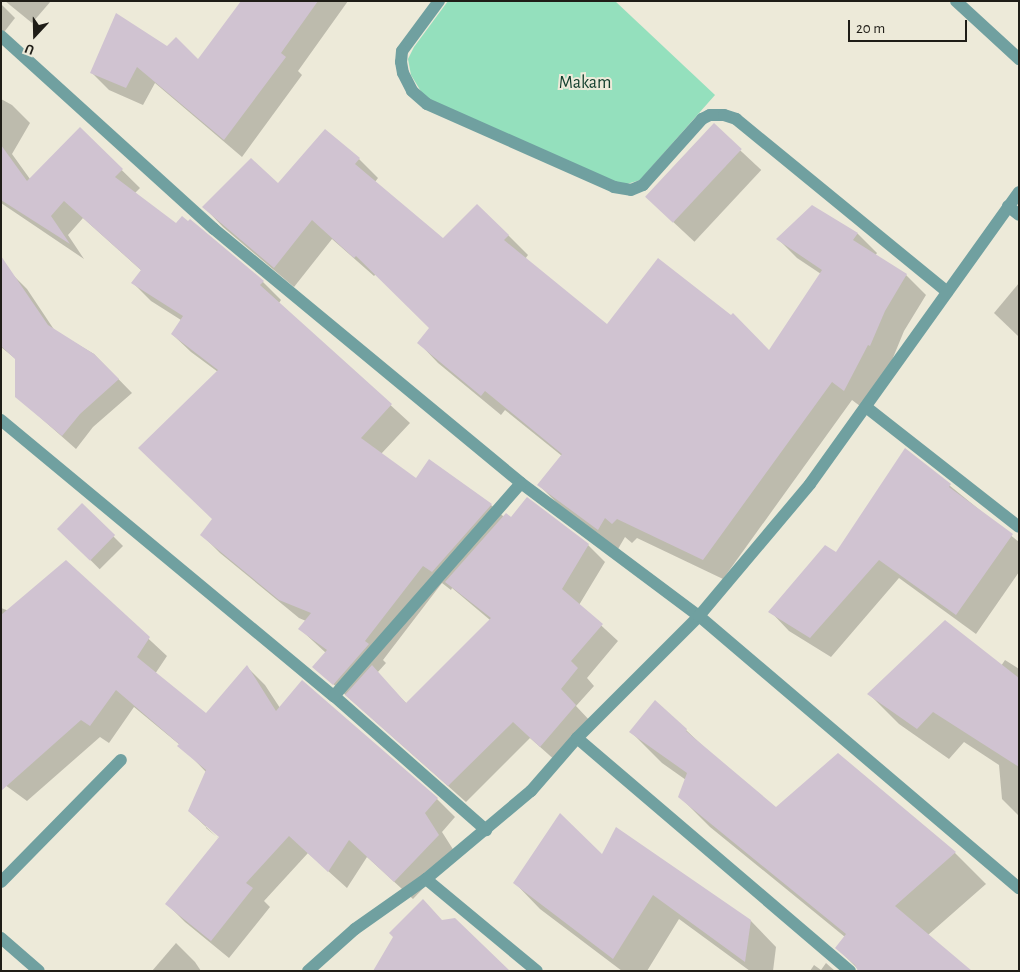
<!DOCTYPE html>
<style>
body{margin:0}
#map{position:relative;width:1020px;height:972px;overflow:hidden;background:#edead9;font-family:"Alegreya Sans",sans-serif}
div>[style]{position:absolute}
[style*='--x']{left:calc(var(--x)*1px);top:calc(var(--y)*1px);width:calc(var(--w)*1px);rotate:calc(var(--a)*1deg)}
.green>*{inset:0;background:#94e0bd}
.shadow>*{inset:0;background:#0003;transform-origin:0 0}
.building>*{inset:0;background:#d0c3d1;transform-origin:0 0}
.street>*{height:12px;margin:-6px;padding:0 6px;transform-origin:6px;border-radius:6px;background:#70a0a0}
span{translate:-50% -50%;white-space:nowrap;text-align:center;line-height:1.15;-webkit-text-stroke:4px #edead9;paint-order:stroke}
.park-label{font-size:18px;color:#113e2c}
.frame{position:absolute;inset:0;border:2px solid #1f1d17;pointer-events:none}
.north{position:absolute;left:10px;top:10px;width:50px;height:50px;-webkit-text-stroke:4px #edead9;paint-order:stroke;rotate:201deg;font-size:14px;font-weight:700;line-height:20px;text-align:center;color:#1f1d17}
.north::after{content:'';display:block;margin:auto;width:18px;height:22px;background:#1f1d17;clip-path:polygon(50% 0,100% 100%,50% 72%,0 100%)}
.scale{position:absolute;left:848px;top:20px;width:119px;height:22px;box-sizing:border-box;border:2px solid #1f1d17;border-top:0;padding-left:6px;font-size:15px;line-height:18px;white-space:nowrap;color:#1f1d17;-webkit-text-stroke:4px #edead9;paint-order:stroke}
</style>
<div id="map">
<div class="green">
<i style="clip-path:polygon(448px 1px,615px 1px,715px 95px,640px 180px,627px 184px,616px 184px,425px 98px,411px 75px,408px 59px,414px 47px)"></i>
</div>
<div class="shadow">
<i style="clip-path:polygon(5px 1px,51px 1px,32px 23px)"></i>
<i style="clip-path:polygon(278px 1px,348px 1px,298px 71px,302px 75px,242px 157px,155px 83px,143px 105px,109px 90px,92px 73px,167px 48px,198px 61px)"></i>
<i style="clip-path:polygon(1px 4px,15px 18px,1px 36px)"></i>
<i style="clip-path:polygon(evenodd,1px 99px,12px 105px,30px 123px,12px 154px,30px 179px,80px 129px,140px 188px,135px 193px,177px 225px,263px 282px,281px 300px,279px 303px,410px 423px,381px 454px,416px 480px,491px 505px,504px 517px,512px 519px,527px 499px,588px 545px,605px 562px,579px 605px,618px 641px,587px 678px,594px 686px,576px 706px,592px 723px,557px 762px,530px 738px,466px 802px,314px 667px,326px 653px,300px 629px,306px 621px,299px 618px,220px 553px,202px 535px,213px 519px,218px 372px,191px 352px,172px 334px,181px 320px,151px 301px,133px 283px,142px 271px,83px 218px,68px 235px,84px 259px,1px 203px,1px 99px,442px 583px,451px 590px,452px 588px,490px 620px,407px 704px,377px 673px,386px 663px,383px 660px,442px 583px)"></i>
<i style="left:713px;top:125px;width:66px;height:98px;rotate:43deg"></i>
<i style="clip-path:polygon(359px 159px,378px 178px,375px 182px,443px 240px,508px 235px,528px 255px,525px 259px,607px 326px,770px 352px,821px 274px,797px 258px,778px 239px,812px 207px,858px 234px,877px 253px,875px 256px,906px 275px,926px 295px,904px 331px,890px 365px,864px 409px,852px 400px,723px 579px,637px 538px,632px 543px,625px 537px,618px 549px,558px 504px,539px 485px,562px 456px,505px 410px,501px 415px,438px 363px,419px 343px,431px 328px,376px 274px,374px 276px,332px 239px,294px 287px,223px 227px,204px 207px)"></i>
<i style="clip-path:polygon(14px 276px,27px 289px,55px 331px,94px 354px,132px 393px,93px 427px,76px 449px,16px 396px,17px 360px,1px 347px,1px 295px)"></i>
<i style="clip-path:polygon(1019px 283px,1019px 337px,994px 313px)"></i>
<i style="clip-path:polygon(906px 450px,1019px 542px,1019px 572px,976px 634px,899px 578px,831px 657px,789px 631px,770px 611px,836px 554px)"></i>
<i style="left:82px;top:505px;width:58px;height:33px;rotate:45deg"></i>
<i style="clip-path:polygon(evenodd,66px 562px,167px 656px,155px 674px,206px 715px,247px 667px,265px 685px,280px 708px,437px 799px,455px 817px,442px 832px,456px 854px,413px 899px,367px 857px,347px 888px,308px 853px,264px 901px,270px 907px,229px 958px,185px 922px,167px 904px,219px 839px,189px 811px,206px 772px,180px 745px,134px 707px,109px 743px,100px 737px,27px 801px,1px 782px,1px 608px,9px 611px,66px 562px,206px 825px,225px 840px,223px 842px,206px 828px,206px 825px)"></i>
<i style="clip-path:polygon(1005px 660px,1019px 669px,1019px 816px,1002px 799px,999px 765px,964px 742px,949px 759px,899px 724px,869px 694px,1001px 666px)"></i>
<i style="clip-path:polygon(686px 730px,707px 750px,776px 809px,838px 755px,955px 853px,986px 884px,928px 935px,859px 970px,837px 948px,845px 937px,710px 827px,679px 796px,686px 780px,662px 763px,631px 732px)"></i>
<i style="clip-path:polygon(602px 856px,751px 921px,776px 947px,773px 971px,750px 971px,679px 919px,647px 971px,622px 971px,540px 909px,515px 883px)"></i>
<i style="clip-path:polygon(176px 943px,195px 962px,201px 971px,152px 971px)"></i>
<i style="clip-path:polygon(826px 963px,835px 971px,810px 971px,814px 965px,821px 970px)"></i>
</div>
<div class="building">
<i style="clip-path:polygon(241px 1px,318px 1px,281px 53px,286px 57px,224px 140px,137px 67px,126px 88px,90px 73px,116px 13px,167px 46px,176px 37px,198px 59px)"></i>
<i style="left:714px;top:123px;width:38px;height:101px;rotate:43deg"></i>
<i style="clip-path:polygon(80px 127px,123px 169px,115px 177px,176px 223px,182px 216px,188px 221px,190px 219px,264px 281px,260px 285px,392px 404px,361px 438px,416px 478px,429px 459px,492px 504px,432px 572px,423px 566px,365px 641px,369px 644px,333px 685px,312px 667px,327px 650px,298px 629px,311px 613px,279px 600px,200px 535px,212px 519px,138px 448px,218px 370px,171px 334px,183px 316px,131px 283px,141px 270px,64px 201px,51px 216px,70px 244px,1px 200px,1px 145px,27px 181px)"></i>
<i style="clip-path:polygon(325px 129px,360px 158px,355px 164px,443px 238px,477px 204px,509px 235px,504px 240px,607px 324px,658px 258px,731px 315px,733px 313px,769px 350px,822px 270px,776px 239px,812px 205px,858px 233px,853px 240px,907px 274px,885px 311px,870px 346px,868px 345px,844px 391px,832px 382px,703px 560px,617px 519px,612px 524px,605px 518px,598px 530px,537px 485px,562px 454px,485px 391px,481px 396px,417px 343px,429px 328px,356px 256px,354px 258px,312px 220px,274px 268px,202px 207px,251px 158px,278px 183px)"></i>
<i style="clip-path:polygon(1px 256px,48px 325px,94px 354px,119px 379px,80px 414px,62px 436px,15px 397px,15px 359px,1px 346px)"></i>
<i style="clip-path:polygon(905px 448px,951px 484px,949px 487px,1013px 534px,956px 615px,879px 560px,810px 638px,768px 612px,825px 545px,836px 552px)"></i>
<i style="clip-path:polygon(527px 497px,589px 544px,562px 589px,603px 624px,571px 661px,578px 668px,561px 689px,576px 705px,540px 747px,513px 722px,448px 786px,345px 695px,372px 665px,406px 703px,491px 618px,445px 582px,506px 513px,511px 517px)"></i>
<i style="left:82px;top:503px;width:46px;height:36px;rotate:44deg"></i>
<i style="clip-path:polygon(66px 560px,150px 637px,137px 657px,206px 713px,247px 665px,276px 711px,302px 680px,438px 798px,425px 813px,439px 835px,394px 882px,349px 840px,328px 872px,289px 836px,246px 883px,253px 888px,211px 941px,165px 904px,219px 837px,188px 811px,206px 770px,177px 746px,179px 744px,116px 690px,90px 726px,81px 720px,1px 791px,1px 615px)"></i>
<i style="clip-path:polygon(945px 620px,1019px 678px,1019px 767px,933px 712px,917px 729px,867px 694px)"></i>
<i style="clip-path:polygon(655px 700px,687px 729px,686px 731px,776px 807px,838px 753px,956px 852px,895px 906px,972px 971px,858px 971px,855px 965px,835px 948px,846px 934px,678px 797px,687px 773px,629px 732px)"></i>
<i style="clip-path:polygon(560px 813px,602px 854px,616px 827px,751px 920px,745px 962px,653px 895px,613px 959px,513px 883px)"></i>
<i style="clip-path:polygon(423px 899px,442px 920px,455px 918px,510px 971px,373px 971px,393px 937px,389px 933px)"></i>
</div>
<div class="street">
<i style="--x:439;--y:1;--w:62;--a:126.5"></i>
<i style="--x:402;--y:51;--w:11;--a:95"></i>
<i style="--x:401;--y:62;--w:11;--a:80"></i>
<i style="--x:403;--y:73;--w:20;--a:63"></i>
<i style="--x:412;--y:91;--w:20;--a:41"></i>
<i style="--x:427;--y:104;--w:205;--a:23.9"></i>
<i style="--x:614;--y:187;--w:17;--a:10"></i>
<i style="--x:631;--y:190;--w:13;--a:-23"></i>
<i style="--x:643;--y:185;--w:89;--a:-48.2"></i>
<i style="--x:702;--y:119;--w:9;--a:-27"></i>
<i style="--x:710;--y:115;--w:14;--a:0"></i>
<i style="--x:724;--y:115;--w:13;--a:18"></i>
<i style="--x:736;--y:119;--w:273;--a:39.3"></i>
<i style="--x:956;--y:1;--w:86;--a:42.6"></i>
<i style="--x:1;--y:36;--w:287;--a:42.2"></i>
<i style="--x:214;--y:229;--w:398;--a:39.6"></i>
<i style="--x:521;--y:483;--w:222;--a:36.8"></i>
<i style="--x:699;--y:616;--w:420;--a:40.4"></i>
<i style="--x:1008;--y:206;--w:14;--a:39"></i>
<i style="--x:866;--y:407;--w:194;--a:38.1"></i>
<i style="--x:1;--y:420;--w:433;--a:39.7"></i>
<i style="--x:334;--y:696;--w:203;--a:41.4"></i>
<i style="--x:334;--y:696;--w:283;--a:-48.7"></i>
<i style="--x:577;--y:738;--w:359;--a:40.5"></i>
<i style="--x:426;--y:879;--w:144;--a:39.7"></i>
<i style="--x:1;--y:882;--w:171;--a:-45.5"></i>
<i style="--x:1;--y:938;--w:50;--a:41"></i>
<i style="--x:308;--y:971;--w:63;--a:-41.8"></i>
<i style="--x:355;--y:929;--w:87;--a:-35.2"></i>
<i style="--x:426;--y:879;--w:137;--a:-40"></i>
<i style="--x:531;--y:791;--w:70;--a:-49"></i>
<i style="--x:577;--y:738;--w:173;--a:-45"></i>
<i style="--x:699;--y:616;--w:172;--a:-49.9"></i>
<i style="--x:810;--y:484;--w:359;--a:-54.4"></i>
</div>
<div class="park-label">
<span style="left:585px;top:83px">Makam</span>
</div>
<div class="frame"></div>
<div class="north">U</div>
<div class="scale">20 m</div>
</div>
